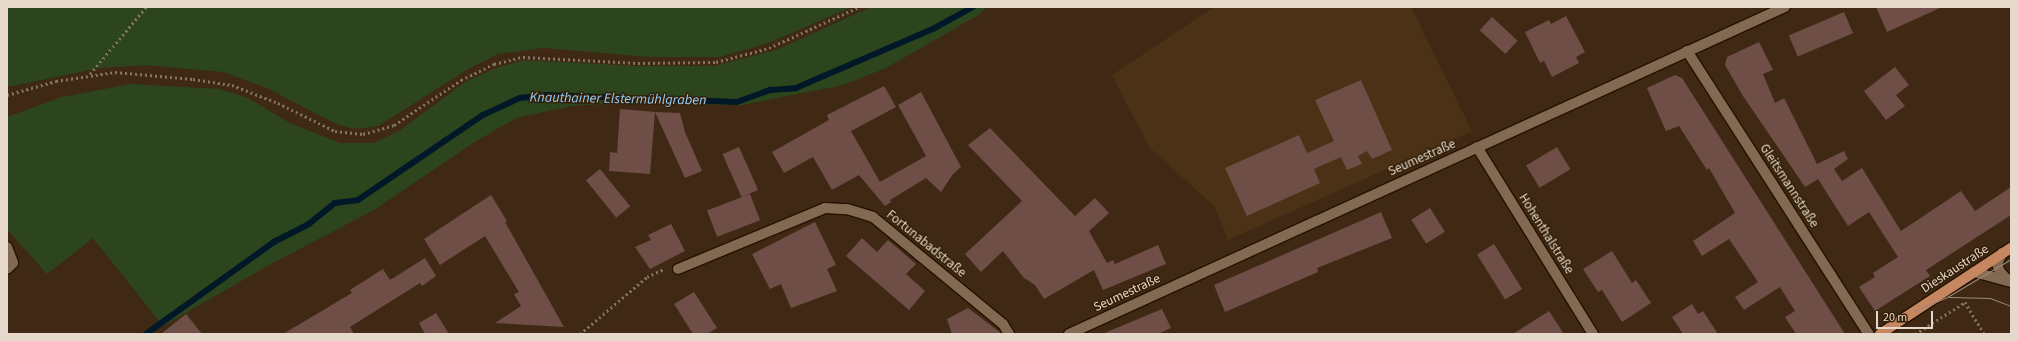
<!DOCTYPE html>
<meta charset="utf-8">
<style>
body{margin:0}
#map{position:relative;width:2018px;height:341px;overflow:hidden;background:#3f2914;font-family:"Source Sans 3",sans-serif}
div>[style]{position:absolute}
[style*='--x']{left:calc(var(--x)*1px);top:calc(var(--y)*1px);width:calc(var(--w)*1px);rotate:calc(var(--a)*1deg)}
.built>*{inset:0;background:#4b3115}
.green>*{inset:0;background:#2c451d}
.stream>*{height:5.5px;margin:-2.75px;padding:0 2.75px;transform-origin:2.75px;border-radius:2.75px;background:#011828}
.building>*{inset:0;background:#6f4e47;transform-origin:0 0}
.path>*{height:2.5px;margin-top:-1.25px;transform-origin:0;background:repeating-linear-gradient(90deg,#867462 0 2px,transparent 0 5px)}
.roads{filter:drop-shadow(1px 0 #251100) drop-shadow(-1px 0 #251100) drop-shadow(0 1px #251100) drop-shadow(0 -1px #251100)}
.minor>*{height:10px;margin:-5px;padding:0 5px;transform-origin:5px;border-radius:5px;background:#826a52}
.major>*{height:10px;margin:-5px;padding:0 5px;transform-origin:5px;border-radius:5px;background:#c68660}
.tram>*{height:1px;margin:-0.5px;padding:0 0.5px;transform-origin:0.5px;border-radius:0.5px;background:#9c8a7a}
span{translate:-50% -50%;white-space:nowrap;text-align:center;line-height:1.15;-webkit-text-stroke:3px #342009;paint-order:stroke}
.street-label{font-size:13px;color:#e6d8cb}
.water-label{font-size:14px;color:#95cefa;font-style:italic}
.frame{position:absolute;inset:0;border:8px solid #e6d8cb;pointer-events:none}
.scale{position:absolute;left:1876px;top:311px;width:57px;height:18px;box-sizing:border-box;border:2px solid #e6d8cb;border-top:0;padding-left:5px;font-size:12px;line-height:14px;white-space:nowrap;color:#e6d8cb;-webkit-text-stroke:3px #342009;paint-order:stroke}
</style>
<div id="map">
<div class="built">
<i style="clip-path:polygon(1214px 7px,1411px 7px,1472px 131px,1228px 240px,1214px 206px,1149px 147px,1112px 75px)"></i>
</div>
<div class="green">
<i style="clip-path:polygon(7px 7px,852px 7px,766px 44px,719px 57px,650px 57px,543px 48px,498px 54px,470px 68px,378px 126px,355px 129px,336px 124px,267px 88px,223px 72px,146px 65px,100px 68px,7px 87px)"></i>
<i style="clip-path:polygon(871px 7px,987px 7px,980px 14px,886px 68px,843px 85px,742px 105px,620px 103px,572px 106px,516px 118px,473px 143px,374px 210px,269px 265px,163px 326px,93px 238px,47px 274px,7px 229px,7px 117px,62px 97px,131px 84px,220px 89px,248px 98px,290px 123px,340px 143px,374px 143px,399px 131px,465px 82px,496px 68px,524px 60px,637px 66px,714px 66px,776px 50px)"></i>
</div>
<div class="stream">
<i style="--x:146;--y:334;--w:158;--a:-35.7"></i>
<i style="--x:274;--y:242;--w:39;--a:-27"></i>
<i style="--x:309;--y:224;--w:33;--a:-39"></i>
<i style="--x:335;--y:203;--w:23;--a:-7"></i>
<i style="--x:358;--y:200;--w:151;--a:-34.2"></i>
<i style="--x:483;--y:115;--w:41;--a:-24.7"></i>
<i style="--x:520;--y:98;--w:28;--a:-6"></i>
<i style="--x:548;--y:95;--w:189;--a:2.1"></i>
<i style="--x:737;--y:102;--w:35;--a:-20"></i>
<i style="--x:770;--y:90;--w:26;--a:-4"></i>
<i style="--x:796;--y:88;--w:151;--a:-23.3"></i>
<i style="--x:935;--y:28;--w:43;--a:-28.9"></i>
</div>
<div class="building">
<i style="clip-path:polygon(1876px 7px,1942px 7px,1887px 32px)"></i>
<i style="left:1844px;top:12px;width:23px;height:60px;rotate:67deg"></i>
<i style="clip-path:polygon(1566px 16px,1585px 52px,1576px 57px,1579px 63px,1552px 77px,1544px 61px,1540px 63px,1525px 32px,1549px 20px,1551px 24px)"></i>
<i style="left:1492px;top:17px;width:35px;height:18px;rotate:43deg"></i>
<i style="clip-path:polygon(1759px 42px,1773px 70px,1763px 74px,1775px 103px,1784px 98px,1817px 164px,1844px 151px,1848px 159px,1834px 169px,1842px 181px,1862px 168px,1901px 231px,1961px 191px,1975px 211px,2011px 187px,2011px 215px,1926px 270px,1930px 276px,1875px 311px,1859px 287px,1875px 277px,1873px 273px,1898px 257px,1869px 212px,1848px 226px,1818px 179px,1805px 187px,1743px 96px,1725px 65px,1727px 57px)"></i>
<i style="clip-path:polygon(1895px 67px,1909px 85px,1896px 95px,1905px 106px,1886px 120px,1864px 91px)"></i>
<i style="clip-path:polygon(1675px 75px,1682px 78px,1845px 334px,1796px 334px,1785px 317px,1795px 311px,1780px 287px,1744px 310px,1735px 297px,1758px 282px,1729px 239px,1702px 256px,1693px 241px,1735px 213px,1709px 168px,1707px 170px,1679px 126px,1666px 131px,1647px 88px)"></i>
<i style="clip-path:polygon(1361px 80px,1392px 150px,1372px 159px,1367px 151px,1358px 156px,1362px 164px,1347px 170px,1341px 157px,1314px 169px,1320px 183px,1247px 216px,1225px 168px,1299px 135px,1307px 153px,1334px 141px,1315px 100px)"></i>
<i style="clip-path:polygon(884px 86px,896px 107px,851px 131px,880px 182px,926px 156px,898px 105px,921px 92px,961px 167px,953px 174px,941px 192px,926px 178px,890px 200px,891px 202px,885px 206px,859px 175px,832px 190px,813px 157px,784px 173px,772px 152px,829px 120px,827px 115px)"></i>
<i style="clip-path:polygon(620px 109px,655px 112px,650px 174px,609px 171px,610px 152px,617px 153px)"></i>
<i style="clip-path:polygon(655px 112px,680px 113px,685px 132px,702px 171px,685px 178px)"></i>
<i style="clip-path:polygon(990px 128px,1075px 216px,1095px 198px,1109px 213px,1089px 231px,1107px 263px,1113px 260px,1115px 264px,1158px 245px,1166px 264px,1103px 290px,1094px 270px,1044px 299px,1035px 285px,1024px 278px,1003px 251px,981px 272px,965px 254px,1022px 201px,968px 145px)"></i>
<i style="left:739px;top:147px;width:47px;height:18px;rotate:66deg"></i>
<i style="left:1557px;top:147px;width:26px;height:36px;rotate:59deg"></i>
<i style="left:600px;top:169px;width:48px;height:18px;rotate:51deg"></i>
<i style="left:750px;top:194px;width:28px;height:46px;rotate:69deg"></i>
<i style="clip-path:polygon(491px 195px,507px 221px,505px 222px,564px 327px,495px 323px,521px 306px,514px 294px,519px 292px,485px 236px,440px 265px,424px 239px)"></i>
<i style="left:1430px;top:208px;width:28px;height:22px;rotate:58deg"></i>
<i style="clip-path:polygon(1381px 212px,1392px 238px,1317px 268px,1318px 272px,1225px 312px,1214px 285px)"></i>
<i style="clip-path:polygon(815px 222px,836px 265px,827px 269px,837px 291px,791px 308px,781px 284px,770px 289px,752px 254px)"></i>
<i style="clip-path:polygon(671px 224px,685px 251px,650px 269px,635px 247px,651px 240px,648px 235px)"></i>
<i style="clip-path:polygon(862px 238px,877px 252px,888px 240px,916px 264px,906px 274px,925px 291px,909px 310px,846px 256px)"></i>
<i style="left:1494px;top:244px;width:53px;height:20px;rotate:58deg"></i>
<i style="clip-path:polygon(1612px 251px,1632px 283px,1636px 280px,1651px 303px,1622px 322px,1602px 290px,1598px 292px,1583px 269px)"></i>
<i style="clip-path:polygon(425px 258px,436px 276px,422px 286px,420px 283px,350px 327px,354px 334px,283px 334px,352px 293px,350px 290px,383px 269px,390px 280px)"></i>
<i style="clip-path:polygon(694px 292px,717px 328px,707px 334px,693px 334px,674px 304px)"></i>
<i style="clip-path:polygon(1692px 304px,1698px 314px,1703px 311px,1718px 334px,1683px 334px,1672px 317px)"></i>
<i style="clip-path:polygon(968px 308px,1001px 333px,1001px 334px,952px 334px,947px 319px)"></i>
<i style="clip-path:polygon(1162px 309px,1171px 328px,1158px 334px,1102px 334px)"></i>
<i style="clip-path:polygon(1549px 311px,1564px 334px,1513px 334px)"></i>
<i style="clip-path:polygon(436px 313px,449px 334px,425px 334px,419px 323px)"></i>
<i style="clip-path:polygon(186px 314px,202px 334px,161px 334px)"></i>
</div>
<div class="path">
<i style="--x:90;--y:74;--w:87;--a:-50.1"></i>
<i style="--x:7;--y:95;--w:51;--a:-15.9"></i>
<i style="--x:56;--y:81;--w:60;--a:-8.7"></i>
<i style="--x:115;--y:72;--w:78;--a:5.1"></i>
<i style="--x:193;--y:79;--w:39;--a:9"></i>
<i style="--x:232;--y:85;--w:49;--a:21.4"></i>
<i style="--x:278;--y:103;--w:64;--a:26.2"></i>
<i style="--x:335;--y:131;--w:28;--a:6"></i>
<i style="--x:363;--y:134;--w:32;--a:-16"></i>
<i style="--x:394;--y:125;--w:81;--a:-33.9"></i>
<i style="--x:461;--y:80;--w:37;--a:-26"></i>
<i style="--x:494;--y:64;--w:30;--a:-14"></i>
<i style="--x:523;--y:57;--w:115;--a:3"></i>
<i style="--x:638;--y:63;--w:78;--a:-0.7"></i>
<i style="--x:716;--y:62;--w:55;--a:-14.8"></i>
<i style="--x:769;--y:48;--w:99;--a:-24.5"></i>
<i style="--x:580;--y:334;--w:88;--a:-40.4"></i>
<i style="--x:647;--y:277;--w:19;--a:-25"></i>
<i style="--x:1915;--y:334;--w:59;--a:-32.6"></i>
<i style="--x:1965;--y:302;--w:37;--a:59"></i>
</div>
<div class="roads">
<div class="minor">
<i style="--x:1687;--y:51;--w:336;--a:57.3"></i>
<i style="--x:1477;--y:147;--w:220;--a:58.2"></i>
<i style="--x:7;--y:247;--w:17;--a:69"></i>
<i style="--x:13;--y:263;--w:8;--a:135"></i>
<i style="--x:2002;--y:253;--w:12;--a:114"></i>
<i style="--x:1997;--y:264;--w:9;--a:69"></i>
<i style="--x:2000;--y:272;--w:13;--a:45"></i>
<i style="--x:678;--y:269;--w:159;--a:-22.5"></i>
<i style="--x:825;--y:208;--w:22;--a:3"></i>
<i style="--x:847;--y:209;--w:27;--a:17"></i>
<i style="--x:873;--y:217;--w:168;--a:39.5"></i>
<i style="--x:1003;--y:324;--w:12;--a:59"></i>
<i style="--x:1974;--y:272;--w:38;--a:15"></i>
<i style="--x:1069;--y:334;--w:787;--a:-24.55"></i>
</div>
<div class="major">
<i style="--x:1880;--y:334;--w:157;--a:-33.3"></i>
</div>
</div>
<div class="tram">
<i style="--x:1949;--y:297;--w:41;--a:1.4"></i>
<i style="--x:1990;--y:298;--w:22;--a:21"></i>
<i style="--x:1914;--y:311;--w:36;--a:-23"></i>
<i style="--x:1947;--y:297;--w:74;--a:-30.7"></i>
</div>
<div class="street-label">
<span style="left:1422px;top:158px;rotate:-24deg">Seumestraße</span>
<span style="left:1789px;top:186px;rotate:57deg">Gleitsmannstraße</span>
<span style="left:1546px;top:234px;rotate:58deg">Hohenthalstraße</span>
<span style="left:926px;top:244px;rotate:39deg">Fortunabadstraße</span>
<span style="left:1955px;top:269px;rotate:-33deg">Dieskaustraße</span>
<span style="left:1127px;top:293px;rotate:-25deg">Seumestraße</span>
</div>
<div class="water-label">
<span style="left:618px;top:99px;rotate:1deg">Knauthainer Elstermühlgraben</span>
</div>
<div class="frame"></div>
<div class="scale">20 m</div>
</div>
